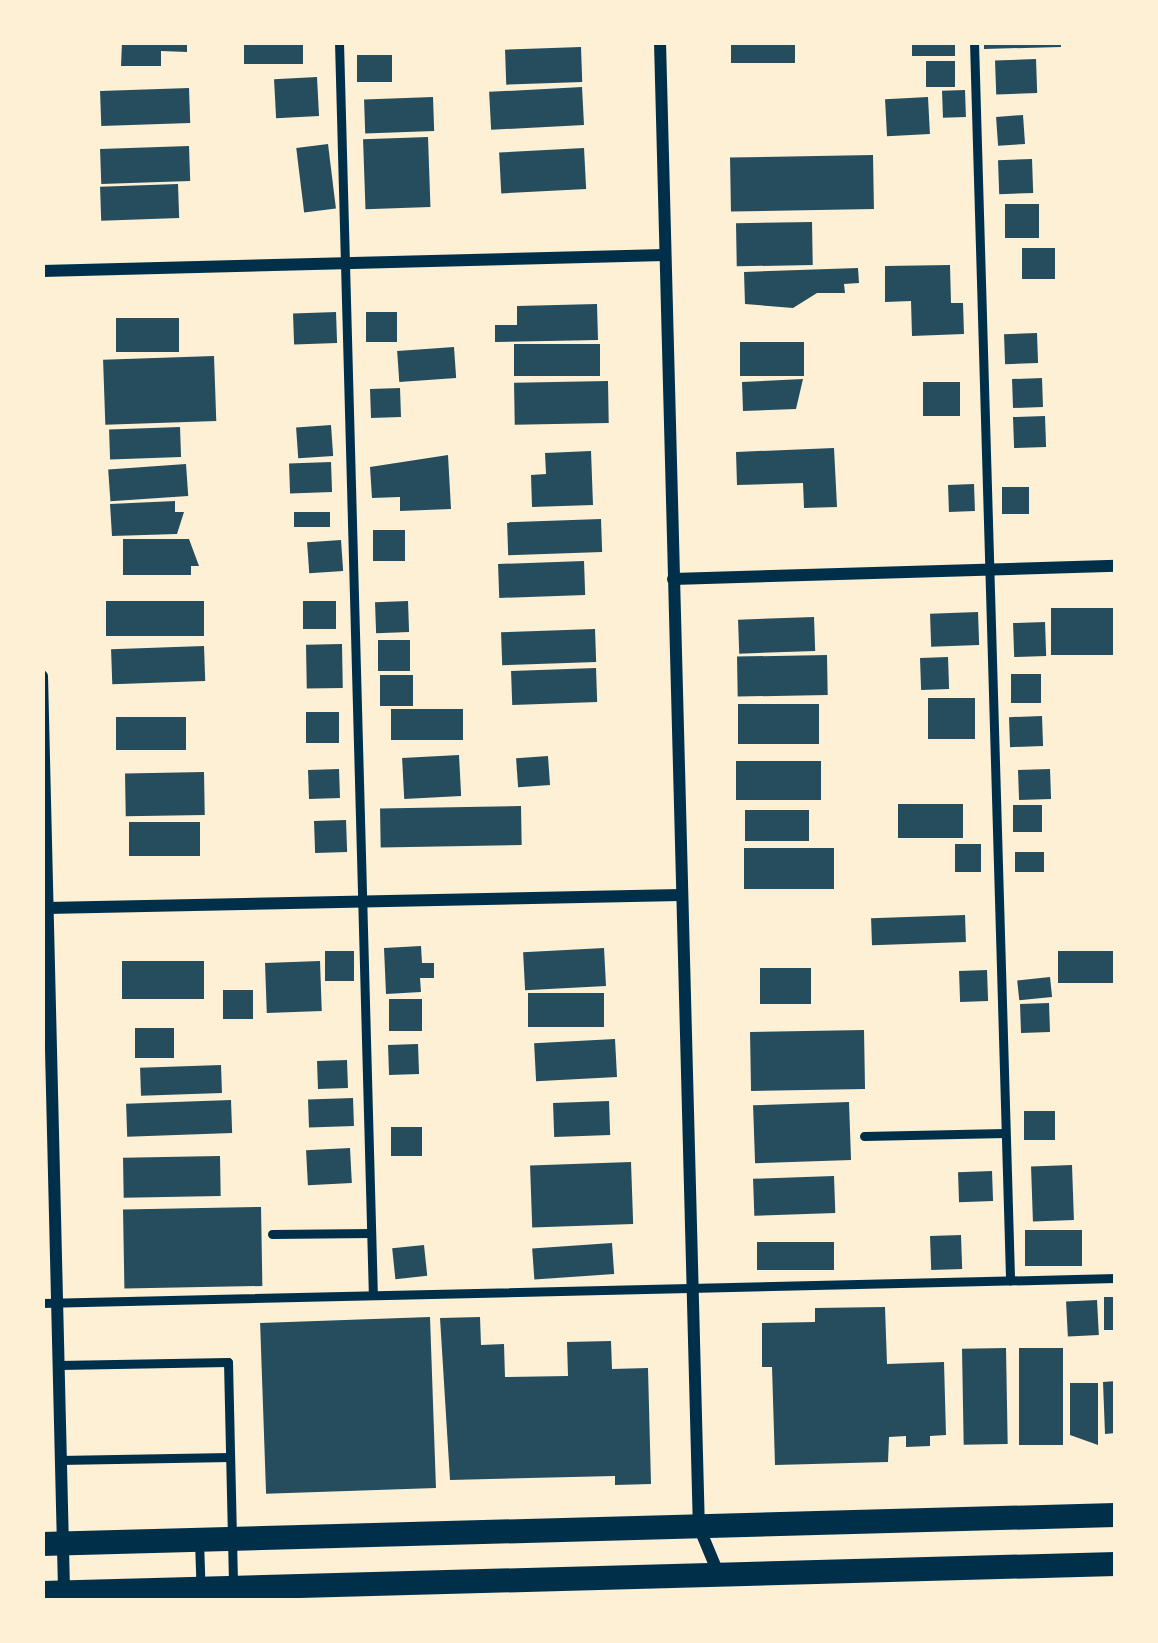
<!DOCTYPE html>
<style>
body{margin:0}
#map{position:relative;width:1158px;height:1643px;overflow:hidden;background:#fdf0d5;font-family:Barlow,sans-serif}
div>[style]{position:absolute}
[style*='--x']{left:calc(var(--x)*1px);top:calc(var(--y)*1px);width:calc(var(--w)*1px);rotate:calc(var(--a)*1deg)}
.building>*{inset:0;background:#264d5e;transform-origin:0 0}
.service>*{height:9px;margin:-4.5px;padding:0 4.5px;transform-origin:4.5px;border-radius:4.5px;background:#003049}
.minor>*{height:12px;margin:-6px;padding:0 6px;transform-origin:6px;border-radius:6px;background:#003049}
.secondary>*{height:24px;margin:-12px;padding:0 12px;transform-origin:12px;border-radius:12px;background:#003049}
span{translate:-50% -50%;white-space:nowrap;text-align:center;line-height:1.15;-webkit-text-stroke:12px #fdf0d5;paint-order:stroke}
.frame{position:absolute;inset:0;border:45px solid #fdf0d5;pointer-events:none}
</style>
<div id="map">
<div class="building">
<i style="clip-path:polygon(122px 42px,187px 42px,187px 52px,161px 51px,161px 66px,121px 66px)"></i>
<i style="left:244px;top:42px;width:59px;height:22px"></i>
<i style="left:731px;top:42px;width:64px;height:21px"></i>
<i style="left:912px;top:42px;width:43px;height:14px"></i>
<i style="clip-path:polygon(984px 42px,1061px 42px,1061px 47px,984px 49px)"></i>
<i style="left:581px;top:47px;width:35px;height:76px;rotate:88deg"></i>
<i style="left:357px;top:55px;width:35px;height:27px"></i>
<i style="left:1036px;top:59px;width:34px;height:41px;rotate:88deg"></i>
<i style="left:926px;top:61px;width:29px;height:26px"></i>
<i style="left:317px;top:77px;width:39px;height:43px;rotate:87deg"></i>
<i style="left:582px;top:87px;width:38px;height:93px;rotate:87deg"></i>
<i style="left:189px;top:88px;width:35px;height:89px;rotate:88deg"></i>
<i style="left:965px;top:90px;width:27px;height:23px;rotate:88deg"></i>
<i style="left:433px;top:97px;width:34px;height:69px;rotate:88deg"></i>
<i style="left:928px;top:97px;width:37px;height:43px;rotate:87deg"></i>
<i style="left:1023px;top:115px;width:29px;height:27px;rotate:86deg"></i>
<i style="left:428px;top:137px;width:70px;height:65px;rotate:88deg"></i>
<i style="left:328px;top:144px;width:65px;height:32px;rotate:83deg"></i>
<i style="left:189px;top:146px;width:35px;height:89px;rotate:88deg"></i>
<i style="left:584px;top:148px;width:41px;height:85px;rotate:87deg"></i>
<i style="left:873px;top:155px;width:54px;height:143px;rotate:89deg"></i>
<i style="left:1032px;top:159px;width:34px;height:34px;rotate:88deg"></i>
<i style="left:178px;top:184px;width:34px;height:78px;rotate:88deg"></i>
<i style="left:1039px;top:204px;width:34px;height:34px;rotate:90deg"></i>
<i style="left:812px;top:222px;width:43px;height:76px;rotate:89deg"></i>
<i style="left:1022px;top:248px;width:33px;height:31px"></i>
<i style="clip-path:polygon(950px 265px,951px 303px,963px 303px,964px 334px,912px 336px,911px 301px,885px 302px,885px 266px)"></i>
<i style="clip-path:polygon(858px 268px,859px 283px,844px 284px,845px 293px,817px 293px,793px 308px,745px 304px,744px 272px)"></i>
<i style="clip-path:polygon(597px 304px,598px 340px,495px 342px,495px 325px,517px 325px,517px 306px)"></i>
<i style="left:336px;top:312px;width:31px;height:43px;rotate:88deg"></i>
<i style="left:366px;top:312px;width:31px;height:30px"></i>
<i style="left:116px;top:318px;width:63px;height:34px"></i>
<i style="left:1037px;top:333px;width:30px;height:33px;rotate:88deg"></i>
<i style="left:804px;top:342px;width:34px;height:64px;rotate:90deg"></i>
<i style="left:600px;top:344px;width:32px;height:86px;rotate:90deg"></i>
<i style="left:454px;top:347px;width:31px;height:57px;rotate:86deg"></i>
<i style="left:214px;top:356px;width:65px;height:111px;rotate:88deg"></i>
<i style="left:1042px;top:378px;width:29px;height:30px;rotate:88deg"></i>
<i style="clip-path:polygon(803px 379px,796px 409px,743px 411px,742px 382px)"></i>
<i style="left:608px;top:381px;width:42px;height:94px;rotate:89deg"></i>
<i style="left:923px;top:382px;width:37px;height:34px"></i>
<i style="left:400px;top:388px;width:29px;height:30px;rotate:88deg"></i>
<i style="left:1045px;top:416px;width:31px;height:32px;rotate:88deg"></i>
<i style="left:331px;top:425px;width:31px;height:35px;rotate:86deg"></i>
<i style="left:180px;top:427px;width:30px;height:71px;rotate:88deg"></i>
<i style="clip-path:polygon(834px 448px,837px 507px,804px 508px,803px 483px,737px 485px,736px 452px)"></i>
<i style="clip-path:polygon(591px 451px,593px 505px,532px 507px,531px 475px,546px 474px,545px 453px)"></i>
<i style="clip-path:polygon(448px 455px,451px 509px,400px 511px,400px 497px,372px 498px,370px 467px)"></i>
<i style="left:331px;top:462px;width:30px;height:42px;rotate:88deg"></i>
<i style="left:186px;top:464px;width:32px;height:78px;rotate:86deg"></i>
<i style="left:974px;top:484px;width:27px;height:26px;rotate:88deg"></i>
<i style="left:1002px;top:487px;width:27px;height:27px"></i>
<i style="clip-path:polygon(175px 501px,175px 512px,184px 512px,177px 534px,112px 536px,110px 504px)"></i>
<i style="left:330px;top:512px;width:15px;height:36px;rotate:90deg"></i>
<i style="left:601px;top:519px;width:33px;height:94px;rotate:88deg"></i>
<i style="left:373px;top:530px;width:32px;height:31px"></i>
<i style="clip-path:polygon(123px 539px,189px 539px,199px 566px,191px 566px,191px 575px,123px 575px)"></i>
<i style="left:341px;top:540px;width:31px;height:34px;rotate:86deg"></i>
<i style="left:584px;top:561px;width:34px;height:86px;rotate:88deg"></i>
<i style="left:204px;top:601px;width:35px;height:98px;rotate:90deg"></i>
<i style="left:303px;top:601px;width:33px;height:28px"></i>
<i style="left:408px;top:601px;width:31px;height:33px;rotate:88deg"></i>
<i style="left:1116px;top:608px;width:47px;height:65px;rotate:90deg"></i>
<i style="left:978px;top:612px;width:33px;height:48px;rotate:88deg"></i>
<i style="left:814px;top:617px;width:34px;height:76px;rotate:88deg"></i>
<i style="left:1045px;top:622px;width:34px;height:32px;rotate:88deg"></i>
<i style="left:595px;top:629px;width:33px;height:94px;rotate:88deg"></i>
<i style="left:378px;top:640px;width:32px;height:31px"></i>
<i style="left:342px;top:644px;width:44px;height:36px;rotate:89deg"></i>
<i style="left:204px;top:646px;width:35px;height:93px;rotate:88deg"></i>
<i style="left:827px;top:655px;width:40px;height:90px;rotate:89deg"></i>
<i style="left:948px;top:657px;width:32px;height:28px;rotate:88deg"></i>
<i style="left:596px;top:668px;width:34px;height:85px;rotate:88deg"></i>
<i style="left:1041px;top:674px;width:29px;height:30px;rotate:90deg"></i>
<i style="left:380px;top:675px;width:33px;height:31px"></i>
<i style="left:928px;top:698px;width:47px;height:41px"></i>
<i style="left:819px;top:704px;width:40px;height:81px;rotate:90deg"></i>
<i style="left:463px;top:709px;width:31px;height:72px;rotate:90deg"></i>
<i style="left:339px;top:712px;width:31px;height:33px;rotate:90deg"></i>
<i style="left:1042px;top:716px;width:30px;height:33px;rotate:88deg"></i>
<i style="left:186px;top:717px;width:33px;height:70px;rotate:90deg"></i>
<i style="left:459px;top:755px;width:41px;height:57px;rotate:87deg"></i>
<i style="left:548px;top:756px;width:29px;height:32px;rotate:86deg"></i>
<i style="left:821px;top:761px;width:39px;height:85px;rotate:90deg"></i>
<i style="left:339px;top:769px;width:29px;height:31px;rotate:88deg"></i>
<i style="left:1050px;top:769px;width:30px;height:32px;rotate:88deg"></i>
<i style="left:204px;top:772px;width:43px;height:79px;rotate:89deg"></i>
<i style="left:898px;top:804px;width:65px;height:34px"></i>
<i style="left:1013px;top:805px;width:29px;height:27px"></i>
<i style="left:521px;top:806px;width:39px;height:141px;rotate:89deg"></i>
<i style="left:745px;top:810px;width:64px;height:31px"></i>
<i style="left:346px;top:820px;width:32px;height:32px;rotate:88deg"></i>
<i style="left:200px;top:822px;width:34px;height:71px;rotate:90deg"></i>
<i style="left:955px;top:844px;width:26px;height:28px"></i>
<i style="left:744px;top:848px;width:90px;height:41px"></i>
<i style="left:1015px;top:852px;width:29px;height:20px"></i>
<i style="left:965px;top:915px;width:27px;height:94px;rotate:88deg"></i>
<i style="clip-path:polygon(421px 946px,422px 963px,434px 963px,434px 978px,420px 978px,421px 992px,386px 994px,384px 948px)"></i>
<i style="left:604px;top:948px;width:38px;height:81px;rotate:87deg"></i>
<i style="left:325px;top:951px;width:29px;height:30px"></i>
<i style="left:1116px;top:951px;width:32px;height:58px;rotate:90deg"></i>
<i style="left:122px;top:961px;width:82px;height:38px"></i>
<i style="left:320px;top:961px;width:50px;height:55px;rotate:88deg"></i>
<i style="left:811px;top:968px;width:36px;height:51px;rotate:90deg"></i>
<i style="left:987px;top:970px;width:31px;height:28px;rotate:88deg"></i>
<i style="left:1050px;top:977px;width:20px;height:33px;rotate:84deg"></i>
<i style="left:223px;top:990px;width:30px;height:29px"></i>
<i style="left:528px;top:993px;width:76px;height:34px"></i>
<i style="left:389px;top:999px;width:33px;height:32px"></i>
<i style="left:1049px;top:1003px;width:29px;height:29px;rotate:88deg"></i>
<i style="left:135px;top:1028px;width:39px;height:30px"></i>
<i style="left:864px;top:1030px;width:59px;height:114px;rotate:89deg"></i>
<i style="left:615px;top:1039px;width:38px;height:81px;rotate:87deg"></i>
<i style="left:418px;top:1044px;width:30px;height:30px;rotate:88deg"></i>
<i style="left:347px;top:1060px;width:28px;height:30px;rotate:88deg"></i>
<i style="left:221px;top:1065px;width:28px;height:81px;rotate:88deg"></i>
<i style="left:353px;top:1098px;width:28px;height:45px;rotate:88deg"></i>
<i style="left:231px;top:1100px;width:33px;height:105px;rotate:88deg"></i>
<i style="left:609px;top:1101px;width:34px;height:56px;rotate:88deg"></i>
<i style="left:849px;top:1102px;width:58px;height:96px;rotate:88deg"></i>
<i style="left:1055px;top:1111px;width:29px;height:31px;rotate:90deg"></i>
<i style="left:391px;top:1127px;width:31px;height:29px"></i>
<i style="left:350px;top:1148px;width:35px;height:44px;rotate:87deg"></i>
<i style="left:220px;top:1156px;width:40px;height:97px;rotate:89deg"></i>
<i style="left:631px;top:1162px;width:62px;height:101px;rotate:88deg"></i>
<i style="left:1072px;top:1165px;width:55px;height:41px;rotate:88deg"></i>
<i style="left:992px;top:1171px;width:30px;height:34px;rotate:88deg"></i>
<i style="left:834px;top:1176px;width:37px;height:81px;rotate:88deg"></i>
<i style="left:261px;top:1207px;width:79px;height:138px;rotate:89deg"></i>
<i style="left:1025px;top:1230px;width:57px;height:36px"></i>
<i style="left:961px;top:1235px;width:34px;height:31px;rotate:88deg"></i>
<i style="left:834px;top:1242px;width:28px;height:77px;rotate:90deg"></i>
<i style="left:612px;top:1243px;width:31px;height:80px;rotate:86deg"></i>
<i style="left:424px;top:1245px;width:31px;height:32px;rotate:84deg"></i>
<i style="left:1116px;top:1297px;width:33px;height:12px;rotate:90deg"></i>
<i style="left:1097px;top:1300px;width:35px;height:31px;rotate:87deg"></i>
<i style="clip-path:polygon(885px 1307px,887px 1364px,944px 1362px,946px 1435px,930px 1436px,930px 1446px,906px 1447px,906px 1436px,889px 1437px,888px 1462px,775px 1465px,772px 1367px,762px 1367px,762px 1323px,815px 1322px,815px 1308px)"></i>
<i style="left:430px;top:1317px;width:171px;height:170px;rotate:88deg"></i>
<i style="clip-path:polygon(480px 1317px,481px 1345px,504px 1344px,505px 1377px,568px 1376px,567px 1342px,611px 1341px,612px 1369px,648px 1368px,651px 1484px,615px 1485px,615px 1476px,450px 1480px,440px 1318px)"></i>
<i style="left:1006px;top:1348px;width:96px;height:44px;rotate:89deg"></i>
<i style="left:1019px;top:1348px;width:44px;height:97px"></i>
<i style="clip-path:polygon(1116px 1381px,1116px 1433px,1105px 1434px,1103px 1382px)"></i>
<i style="clip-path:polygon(1070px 1383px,1098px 1383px,1098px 1445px,1070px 1435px)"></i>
</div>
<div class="service">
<i style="--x:339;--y:42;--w:1253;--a:88.45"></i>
<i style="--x:974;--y:42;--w:1239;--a:88.33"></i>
<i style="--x:864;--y:1136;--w:141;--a:-1.2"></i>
<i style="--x:272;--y:1234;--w:99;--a:-0.6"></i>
<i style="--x:42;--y:1303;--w:1074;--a:-1.33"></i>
<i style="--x:59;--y:1365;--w:169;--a:-1"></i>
<i style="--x:228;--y:1362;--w:221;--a:88.7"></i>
<i style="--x:59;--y:1460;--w:171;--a:-1"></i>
<i style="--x:199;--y:1540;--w:61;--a:88.1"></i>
</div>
<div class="minor">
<i style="--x:660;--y:42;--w:1486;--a:88.5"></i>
<i style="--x:699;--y:1527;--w:52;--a:67.4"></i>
<i style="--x:42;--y:271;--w:623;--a:-1.47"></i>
<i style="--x:673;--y:579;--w:443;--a:-1.7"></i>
<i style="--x:42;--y:676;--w:915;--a:88.62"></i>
<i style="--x:47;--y:908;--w:634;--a:-1.17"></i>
</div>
<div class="secondary">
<i style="--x:42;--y:1544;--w:1074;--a:-1.55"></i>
<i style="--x:42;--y:1593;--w:1074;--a:-1.55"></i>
</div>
<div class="frame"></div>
</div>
